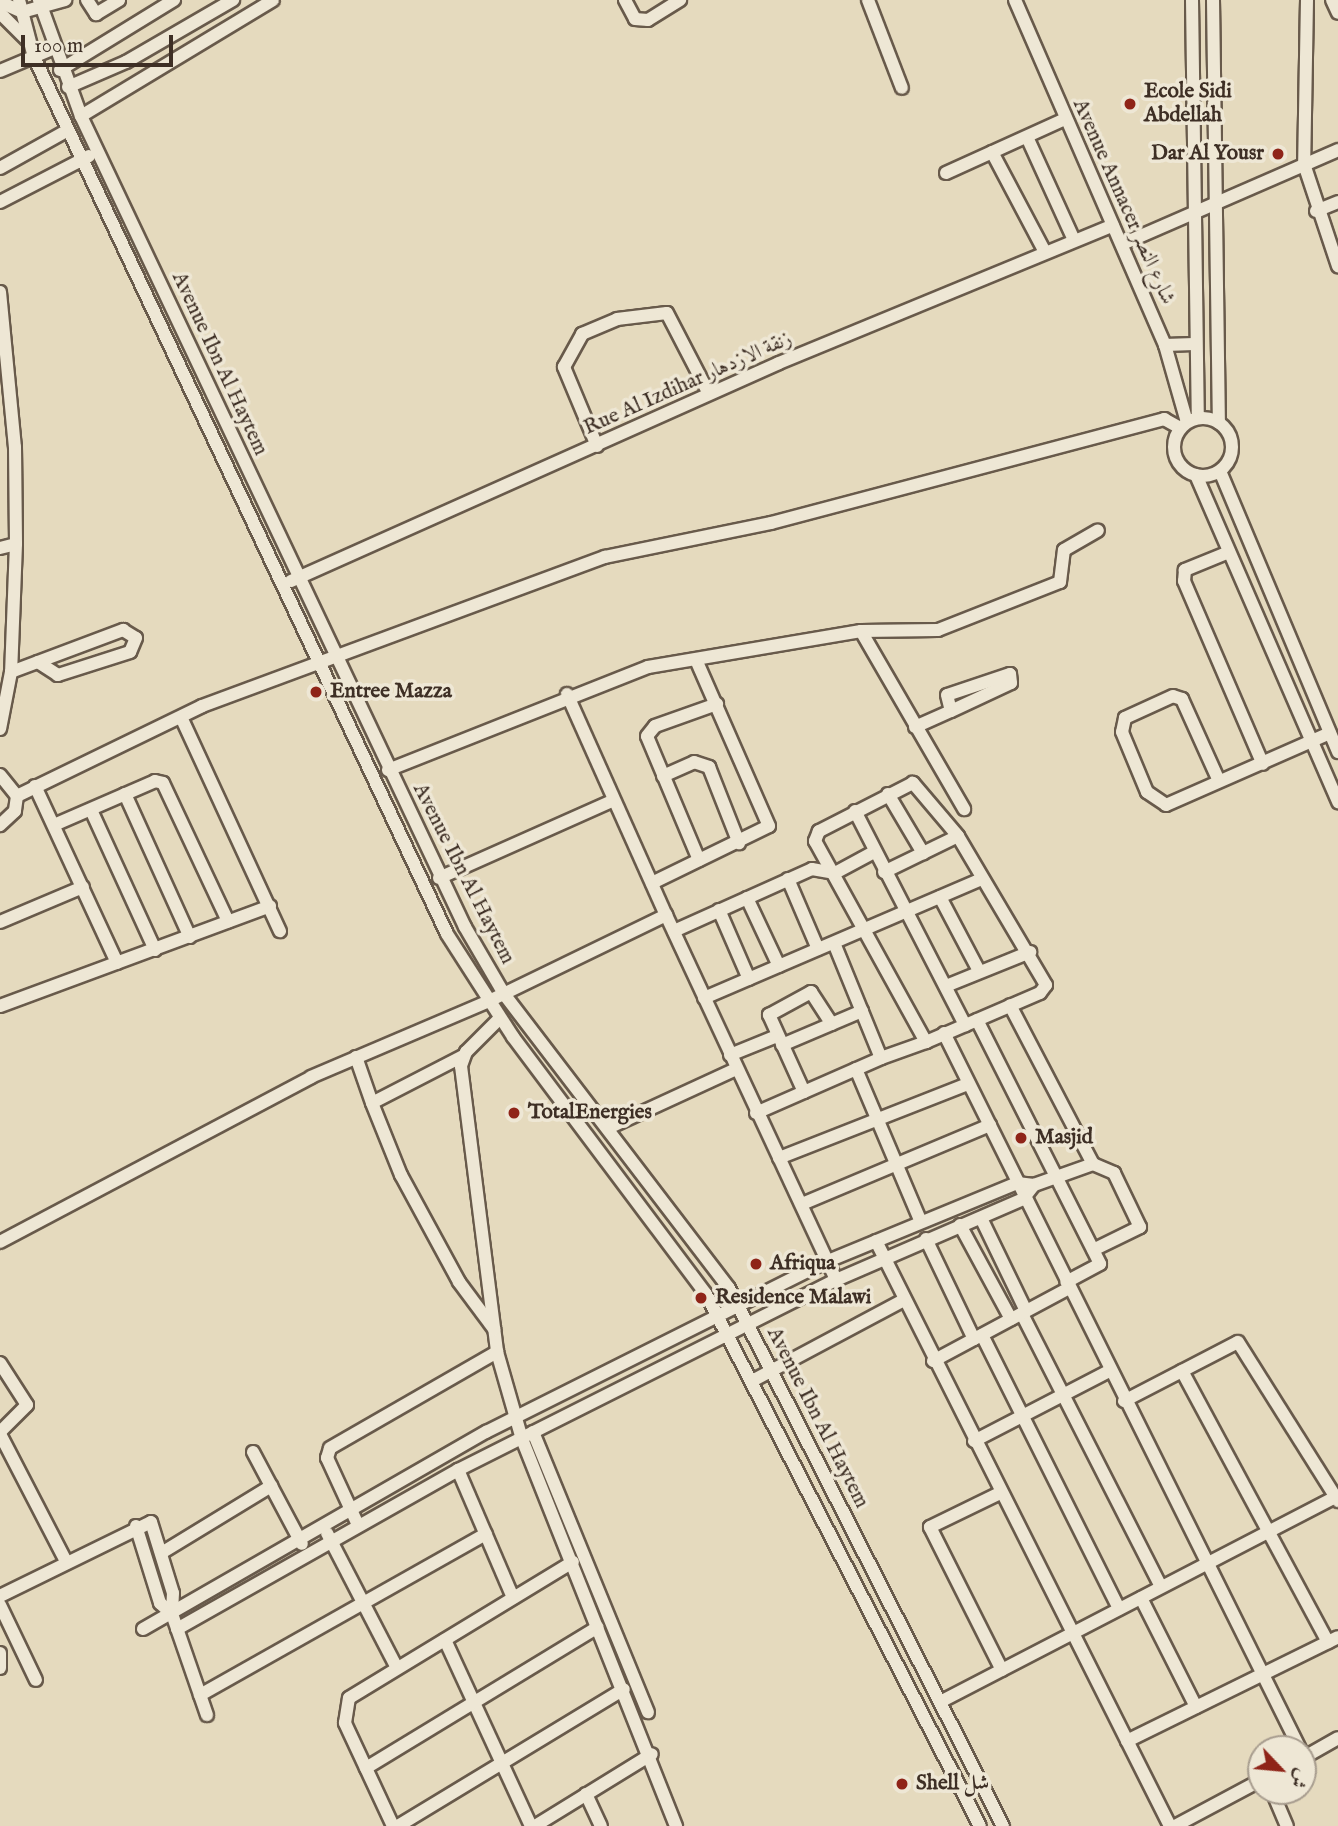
<!DOCTYPE html>
<meta charset="utf-8">
<style>
body{margin:0}
#map{position:relative;width:1338px;height:1826px;overflow:hidden;background:#e5dabe;font-family:"IM FELL English",Amiri,serif}
div>[style]{position:absolute}
[style*='--x']{left:calc(var(--x)*1px);top:calc(var(--y)*1px);width:calc(var(--w)*1px);rotate:calc(var(--a)*1deg)}
.roads{filter:drop-shadow(2px 0 #685a4b) drop-shadow(-2px 0 #685a4b) drop-shadow(0 2px #685a4b) drop-shadow(0 -2px #685a4b)}
.minor>*{height:12px;margin:-6px;padding:0 6px;transform-origin:6px;border-radius:6px;background:#eee7d5}
.minor>.ring{margin:-6px;padding:0;box-sizing:content-box;background:none;border:12px solid #eee7d5;border-radius:50%}
.dots>*{width:19px;height:19px;translate:-50% -50%;box-sizing:border-box;border:4px solid #eee7d5;border-radius:50%}
span{translate:-50% -50%;white-space:nowrap;text-align:center;line-height:1.15;-webkit-text-stroke:7px #eee7d5;paint-order:stroke}
.poi-label{font-size:21px;color:#3e2f25;font-weight:700}
.left{translate:0 -50%;text-align:left}
.right{translate:-100% -50%;text-align:right}
.street-label{font-size:21px;color:#3e2f25}
.north{position:absolute;left:1247px;top:1735px;width:70px;height:70px;box-sizing:border-box;background:#eee7d5;border:2px solid #a89d8f;border-radius:50%;rotate:116deg;font-size:19px;font-weight:700;line-height:28px;text-align:center;color:#3e2f25}
.north::after{content:'';display:block;margin:auto;width:24px;height:32px;background:#8f2418;clip-path:polygon(50% 0,100% 100%,50% 72%,0 100%)}
.scale{position:absolute;left:21px;top:35px;width:152px;height:32px;box-sizing:border-box;border:4px solid #3e2f25;border-top:0;padding-left:9px;font-size:21px;line-height:24px;white-space:nowrap;color:#3e2f25;-webkit-text-stroke:5px #eee7d5;paint-order:stroke}
</style>
<div id="map">
<div class="roads">
<div class="minor">
<i style="--x:19;--y:0;--w:59;--a:75.3"></i>
<i style="--x:34;--y:57;--w:969;--a:64.78"></i>
<i style="--x:447;--y:934;--w:122;--a:57.3"></i>
<i style="--x:513;--y:1037;--w:321;--a:53.1"></i>
<i style="--x:706;--y:1294;--w:598;--a:62.75"></i>
<i style="--x:39;--y:0;--w:123;--a:70.1"></i>
<i style="--x:81;--y:116;--w:897;--a:64.66"></i>
<i style="--x:465;--y:927;--w:78;--a:59.8"></i>
<i style="--x:504;--y:994;--w:370;--a:52.6"></i>
<i style="--x:729;--y:1288;--w:604;--a:63.01"></i>
<i style="--x:87;--y:0;--w:17;--a:57"></i>
<i style="--x:96;--y:14;--w:27;--a:-31"></i>
<i style="--x:625;--y:0;--w:21;--a:62"></i>
<i style="--x:635;--y:19;--w:13;--a:4"></i>
<i style="--x:648;--y:20;--w:38;--a:-32"></i>
<i style="--x:868;--y:0;--w:94;--a:68.9"></i>
<i style="--x:1015;--y:0;--w:376;--a:66.5"></i>
<i style="--x:1165;--y:345;--w:80;--a:74.1"></i>
<i style="--x:1192;--y:0;--w:418;--a:89.2"></i>
<i style="--x:1213;--y:0;--w:423;--a:89.2"></i>
<i style="--x:1307;--y:0;--w:164;--a:91"></i>
<i style="--x:1304;--y:164;--w:108;--a:71.6"></i>
<i style="--x:1332;--y:0;--w:14;--a:65"></i>
<i style="--x:0;--y:2;--w:24;--a:24"></i>
<i style="--x:22;--y:12;--w:45;--a:-15.6"></i>
<i style="--x:0;--y:13;--w:38;--a:45"></i>
<i style="--x:60;--y:70;--w:134;--a:-31.6"></i>
<i style="--x:0;--y:71;--w:56;--a:-22.9"></i>
<i style="--x:68;--y:87;--w:63;--a:-23.3"></i>
<i style="--x:126;--y:62;--w:124;--a:-30.1"></i>
<i style="--x:81;--y:116;--w:224;--a:-31.1"></i>
<i style="--x:1027;--y:137;--w:113;--a:65.5"></i>
<i style="--x:992;--y:152;--w:113;--a:62.1"></i>
<i style="--x:0;--y:168;--w:78;--a:-29.2"></i>
<i style="--x:946;--y:173;--w:131;--a:-24.4"></i>
<i style="--x:0;--y:202;--w:100;--a:-27.3"></i>
<i style="--x:1316;--y:211;--w:24;--a:-22"></i>
<i style="--x:1122;--y:244;--w:236;--a:-23.5"></i>
<i style="--x:0;--y:292;--w:156;--a:84.5"></i>
<i style="--x:15;--y:447;--w:97;--a:89.4"></i>
<i style="--x:16;--y:544;--w:128;--a:92.2"></i>
<i style="--x:11;--y:672;--w:58;--a:100.9"></i>
<i style="--x:1165;--y:345;--w:29;--a:-2"></i>
<i class="ring" style="left:1174px;top:418px;width:46px;height:46px"></i>
<i style="--x:597;--y:446;--w:86;--a:-112.7"></i>
<i style="--x:564;--y:367;--w:38;--a:-61"></i>
<i style="--x:582;--y:334;--w:38;--a:-23"></i>
<i style="--x:617;--y:319;--w:50;--a:-6.8"></i>
<i style="--x:667;--y:313;--w:91;--a:62.6"></i>
<i style="--x:1220;--y:471;--w:305;--a:67.2"></i>
<i style="--x:1196;--y:475;--w:357;--a:66.5"></i>
<i style="--x:0;--y:548;--w:16;--a:-14"></i>
<i style="--x:1229;--y:552;--w:48;--a:157.8"></i>
<i style="--x:1185;--y:570;--w:11;--a:95"></i>
<i style="--x:1184;--y:581;--w:199;--a:66.7"></i>
<i style="--x:291;--y:581;--w:534;--a:-24.07"></i>
<i style="--x:779;--y:363;--w:361;--a:-22.4"></i>
<i style="--x:861;--y:631;--w:206;--a:59.9"></i>
<i style="--x:11;--y:672;--w:120;--a:-20.6"></i>
<i style="--x:123;--y:630;--w:15;--a:32"></i>
<i style="--x:136;--y:638;--w:15;--a:113"></i>
<i style="--x:130;--y:652;--w:76;--a:162.3"></i>
<i style="--x:58;--y:675;--w:24;--a:-147"></i>
<i style="--x:567;--y:694;--w:242;--a:65.9"></i>
<i style="--x:181;--y:717;--w:236;--a:65.2"></i>
<i style="--x:915;--y:727;--w:39;--a:-24"></i>
<i style="--x:951;--y:711;--w:66;--a:-25"></i>
<i style="--x:1011;--y:683;--w:9;--a:-96"></i>
<i style="--x:1010;--y:674;--w:66;--a:161.6"></i>
<i style="--x:947;--y:695;--w:16;--a:76"></i>
<i style="--x:388;--y:770;--w:280;--a:-21.6"></i>
<i style="--x:648;--y:667;--w:216;--a:-9.6"></i>
<i style="--x:861;--y:631;--w:77;--a:-0.7"></i>
<i style="--x:938;--y:630;--w:131;--a:-21.5"></i>
<i style="--x:1060;--y:582;--w:32;--a:-83"></i>
<i style="--x:1064;--y:550;--w:39;--a:-30"></i>
<i style="--x:0;--y:775;--w:27;--a:51"></i>
<i style="--x:17;--y:796;--w:15;--a:98"></i>
<i style="--x:15;--y:811;--w:21;--a:137"></i>
<i style="--x:663;--y:776;--w:34;--a:-24"></i>
<i style="--x:694;--y:762;--w:16;--a:18"></i>
<i style="--x:709;--y:767;--w:82;--a:68.5"></i>
<i style="--x:1219;--y:781;--w:90;--a:-114.3"></i>
<i style="--x:1182;--y:699;--w:9;--a:-162"></i>
<i style="--x:1173;--y:696;--w:53;--a:155.4"></i>
<i style="--x:1125;--y:718;--w:14;--a:102"></i>
<i style="--x:1122;--y:732;--w:65;--a:67.4"></i>
<i style="--x:1147;--y:792;--w:23;--a:34"></i>
<i style="--x:1166;--y:805;--w:179;--a:-23.7"></i>
<i style="--x:35;--y:786;--w:195;--a:65.1"></i>
<i style="--x:125;--y:794;--w:157;--a:65.6"></i>
<i style="--x:888;--y:794;--w:69;--a:59.3"></i>
<i style="--x:17;--y:796;--w:206;--a:-25.9"></i>
<i style="--x:202;--y:706;--w:430;--a:-20.3"></i>
<i style="--x:605;--y:557;--w:169;--a:-11.6"></i>
<i style="--x:771;--y:523;--w:407;--a:-14.8"></i>
<i style="--x:1164;--y:419;--w:18;--a:29"></i>
<i style="--x:91;--y:810;--w:154;--a:65.4"></i>
<i style="--x:855;--y:811;--w:241;--a:62.8"></i>
<i style="--x:54;--y:825;--w:110;--a:-23.5"></i>
<i style="--x:155;--y:781;--w:8;--a:14"></i>
<i style="--x:163;--y:783;--w:153;--a:64.8"></i>
<i style="--x:699;--y:860;--w:134;--a:-112.8"></i>
<i style="--x:647;--y:736;--w:13;--a:-51"></i>
<i style="--x:655;--y:726;--w:66;--a:-19.5"></i>
<i style="--x:884;--y:872;--w:82;--a:-25.9"></i>
<i style="--x:835;--y:873;--w:44;--a:-28.3"></i>
<i style="--x:439;--y:878;--w:189;--a:-24"></i>
<i style="--x:788;--y:879;--w:76;--a:66.8"></i>
<i style="--x:652;--y:883;--w:130;--a:-26"></i>
<i style="--x:769;--y:826;--w:181;--a:-113.7"></i>
<i style="--x:940;--y:897;--w:84;--a:62.2"></i>
<i style="--x:747;--y:898;--w:75;--a:64.8"></i>
<i style="--x:719;--y:910;--w:75;--a:66.5"></i>
<i style="--x:0;--y:922;--w:90;--a:-22.9"></i>
<i style="--x:674;--y:931;--w:151;--a:-24.2"></i>
<i style="--x:812;--y:869;--w:22;--a:10"></i>
<i style="--x:834;--y:943;--w:124;--a:67.8"></i>
<i style="--x:946;--y:986;--w:91;--a:-22"></i>
<i style="--x:704;--y:998;--w:302;--a:-23.2"></i>
<i style="--x:0;--y:1006;--w:288;--a:-20.3"></i>
<i style="--x:500;--y:1018;--w:48;--a:135"></i>
<i style="--x:466;--y:1052;--w:15;--a:110"></i>
<i style="--x:461;--y:1066;--w:288;--a:82.8"></i>
<i style="--x:497;--y:1352;--w:91;--a:74"></i>
<i style="--x:522;--y:1439;--w:417;--a:68.3"></i>
<i style="--x:977;--y:1020;--w:273;--a:63.2"></i>
<i style="--x:1100;--y:1264;--w:38;--a:152"></i>
<i style="--x:944;--y:1033;--w:800;--a:63.56"></i>
<i style="--x:782;--y:1045;--w:87;--a:-23"></i>
<i style="--x:730;--y:1055;--w:51;--a:-22"></i>
<i style="--x:463;--y:1056;--w:102;--a:152.7"></i>
<i style="--x:372;--y:1103;--w:78;--a:68.1"></i>
<i style="--x:401;--y:1175;--w:122;--a:61.5"></i>
<i style="--x:459;--y:1282;--w:59;--a:53.3"></i>
<i style="--x:356;--y:1057;--w:49;--a:70.8"></i>
<i style="--x:856;--y:1069;--w:166;--a:67"></i>
<i style="--x:804;--y:1092;--w:85;--a:-114.4"></i>
<i style="--x:769;--y:1015;--w:48;--a:-28.7"></i>
<i style="--x:811;--y:992;--w:38;--a:57"></i>
<i style="--x:756;--y:1113;--w:137;--a:-23.7"></i>
<i style="--x:881;--y:1058;--w:48;--a:-19.6"></i>
<i style="--x:926;--y:1042;--w:124;--a:-23.3"></i>
<i style="--x:1040;--y:993;--w:10;--a:-53"></i>
<i style="--x:1046;--y:985;--w:173;--a:-120.6"></i>
<i style="--x:958;--y:836;--w:70;--a:-130.3"></i>
<i style="--x:913;--y:783;--w:106;--a:152.9"></i>
<i style="--x:819;--y:831;--w:11;--a:112"></i>
<i style="--x:815;--y:841;--w:230;--a:61.1"></i>
<i style="--x:608;--y:1128;--w:141;--a:-24.7"></i>
<i style="--x:779;--y:1158;--w:203;--a:-21.4"></i>
<i style="--x:1093;--y:1164;--w:23;--a:23"></i>
<i style="--x:1114;--y:1173;--w:60;--a:64.3"></i>
<i style="--x:1140;--y:1227;--w:52;--a:153.9"></i>
<i style="--x:802;--y:1204;--w:204;--a:-22.8"></i>
<i style="--x:981;--y:1218;--w:103;--a:64.2"></i>
<i style="--x:960;--y:1225;--w:107;--a:61.5"></i>
<i style="--x:926;--y:1239;--w:111;--a:64.4"></i>
<i style="--x:876;--y:1241;--w:655;--a:63.32"></i>
<i style="--x:0;--y:1242;--w:352;--a:-27.9"></i>
<i style="--x:311;--y:1077;--w:194;--a:-23.1"></i>
<i style="--x:489;--y:1001;--w:197;--a:-25.9"></i>
<i style="--x:666;--y:915;--w:403;--a:65"></i>
<i style="--x:1022;--y:1314;--w:306;--a:63"></i>
<i style="--x:982;--y:1335;--w:306;--a:63.4"></i>
<i style="--x:933;--y:1361;--w:154;--a:-28.2"></i>
<i style="--x:0;--y:1363;--w:50;--a:57.3"></i>
<i style="--x:27;--y:1405;--w:38;--a:135"></i>
<i style="--x:1182;--y:1371;--w:308;--a:61.7"></i>
<i style="--x:754;--y:1380;--w:170;--a:-28.1"></i>
<i style="--x:1124;--y:1401;--w:128;--a:-27.4"></i>
<i style="--x:1238;--y:1342;--w:188;--a:57.8"></i>
<i style="--x:533;--y:1432;--w:303;--a:67.7"></i>
<i style="--x:0;--y:1434;--w:145;--a:62.6"></i>
<i style="--x:974;--y:1441;--w:152;--a:-27.4"></i>
<i style="--x:253;--y:1452;--w:104;--a:62"></i>
<i style="--x:458;--y:1470;--w:139;--a:66.7"></i>
<i style="--x:1000;--y:1493;--w:78;--a:154.1"></i>
<i style="--x:930;--y:1527;--w:160;--a:63.3"></i>
<i style="--x:358;--y:1525;--w:74;--a:-114.8"></i>
<i style="--x:327;--y:1458;--w:10;--a:-73"></i>
<i style="--x:330;--y:1448;--w:193;--a:-29.9"></i>
<i style="--x:136;--y:1526;--w:81;--a:72.7"></i>
<i style="--x:160;--y:1603;--w:16;--a:43"></i>
<i style="--x:327;--y:1533;--w:152;--a:62.6"></i>
<i style="--x:163;--y:1552;--w:127;--a:-31.4"></i>
<i style="--x:0;--y:1596;--w:168;--a:-26.1"></i>
<i style="--x:151;--y:1522;--w:74;--a:72.8"></i>
<i style="--x:173;--y:1593;--w:21;--a:93"></i>
<i style="--x:172;--y:1614;--w:107;--a:70.9"></i>
<i style="--x:1141;--y:1598;--w:122;--a:63.2"></i>
<i style="--x:0;--y:1605;--w:83;--a:64.4"></i>
<i style="--x:143;--y:1629;--w:396;--a:-29.9"></i>
<i style="--x:486;--y:1432;--w:382;--a:-26.6"></i>
<i style="--x:828;--y:1261;--w:204;--a:-22.4"></i>
<i style="--x:1017;--y:1183;--w:17;--a:7"></i>
<i style="--x:1034;--y:1185;--w:63;--a:-19.6"></i>
<i style="--x:1093;--y:1164;--w:179;--a:-117.6"></i>
<i style="--x:177;--y:1629;--w:323;--a:-29.5"></i>
<i style="--x:458;--y:1470;--w:423;--a:-26.7"></i>
<i style="--x:836;--y:1280;--w:204;--a:-23.4"></i>
<i style="--x:1023;--y:1199;--w:18;--a:-52"></i>
<i style="--x:445;--y:1640;--w:205;--a:65.2"></i>
<i style="--x:0;--y:1653;--w:15;--a:90"></i>
<i style="--x:200;--y:1695;--w:328;--a:-29.4"></i>
<i style="--x:940;--y:1702;--w:446;--a:-27.4"></i>
<i style="--x:1127;--y:1741;--w:235;--a:-26.2"></i>
<i style="--x:1303;--y:1758;--w:40;--a:-29.7"></i>
<i style="--x:366;--y:1768;--w:271;--a:-31.3"></i>
<i style="--x:1272;--y:1791;--w:38;--a:67"></i>
<i style="--x:586;--y:1794;--w:35;--a:65"></i>
<i style="--x:393;--y:1826;--w:114;--a:-115"></i>
<i style="--x:345;--y:1723;--w:25;--a:-81"></i>
<i style="--x:349;--y:1698;--w:262;--a:-31.3"></i>
<i style="--x:398;--y:1826;--w:264;--a:-31.2"></i>
<i style="--x:535;--y:1826;--w:137;--a:-31.6"></i>
<i style="--x:1175;--y:1826;--w:98;--a:-28.1"></i>
</div>
</div>
<div class="dots">
<i style="left:1130px;top:104px;background:#8f2418"></i>
<i style="left:1278px;top:154px;background:#8f2418"></i>
<i style="left:316px;top:692px;background:#8f2418"></i>
<i style="left:514px;top:1113px;background:#8f2418"></i>
<i style="left:1021px;top:1138px;background:#8f2418"></i>
<i style="left:756px;top:1264px;background:#8f2418"></i>
<i style="left:701px;top:1298px;background:#8f2418"></i>
<i style="left:902px;top:1784px;background:#8f2418"></i>
</div>
<div class="poi-label">
<span class="left" style="left:1144px;top:104px">Ecole Sidi<br>Abdellah</span>
<span class="right" style="left:1264px;top:154px">Dar Al Yousr</span>
<span class="left" style="left:330px;top:692px">Entree Mazza</span>
<span class="left" style="left:528px;top:1113px">TotalEnergies</span>
<span class="left" style="left:1035px;top:1138px">Masjid</span>
<span class="left" style="left:770px;top:1264px">Afriqua</span>
<span class="left" style="left:715px;top:1298px">Residence Malawi</span>
<span class="left" style="left:916px;top:1784px">Shell شل</span>
</div>
<div class="street-label">
<span style="left:1123px;top:202px;rotate:66deg">Avenue Annacer شارع النصر</span>
<span style="left:219px;top:364px;rotate:65deg">Avenue Ibn Al Haytem</span>
<span style="left:688px;top:384px;rotate:-24deg">Rue Al Izdihar زنقة الازدهار</span>
<span style="left:463px;top:874px;rotate:63deg">Avenue Ibn Al Haytem</span>
<span style="left:817px;top:1418px;rotate:63deg">Avenue Ibn Al Haytem</span>
</div>
<div class="north">ش</div>
<div class="scale">100 m</div>
</div>
